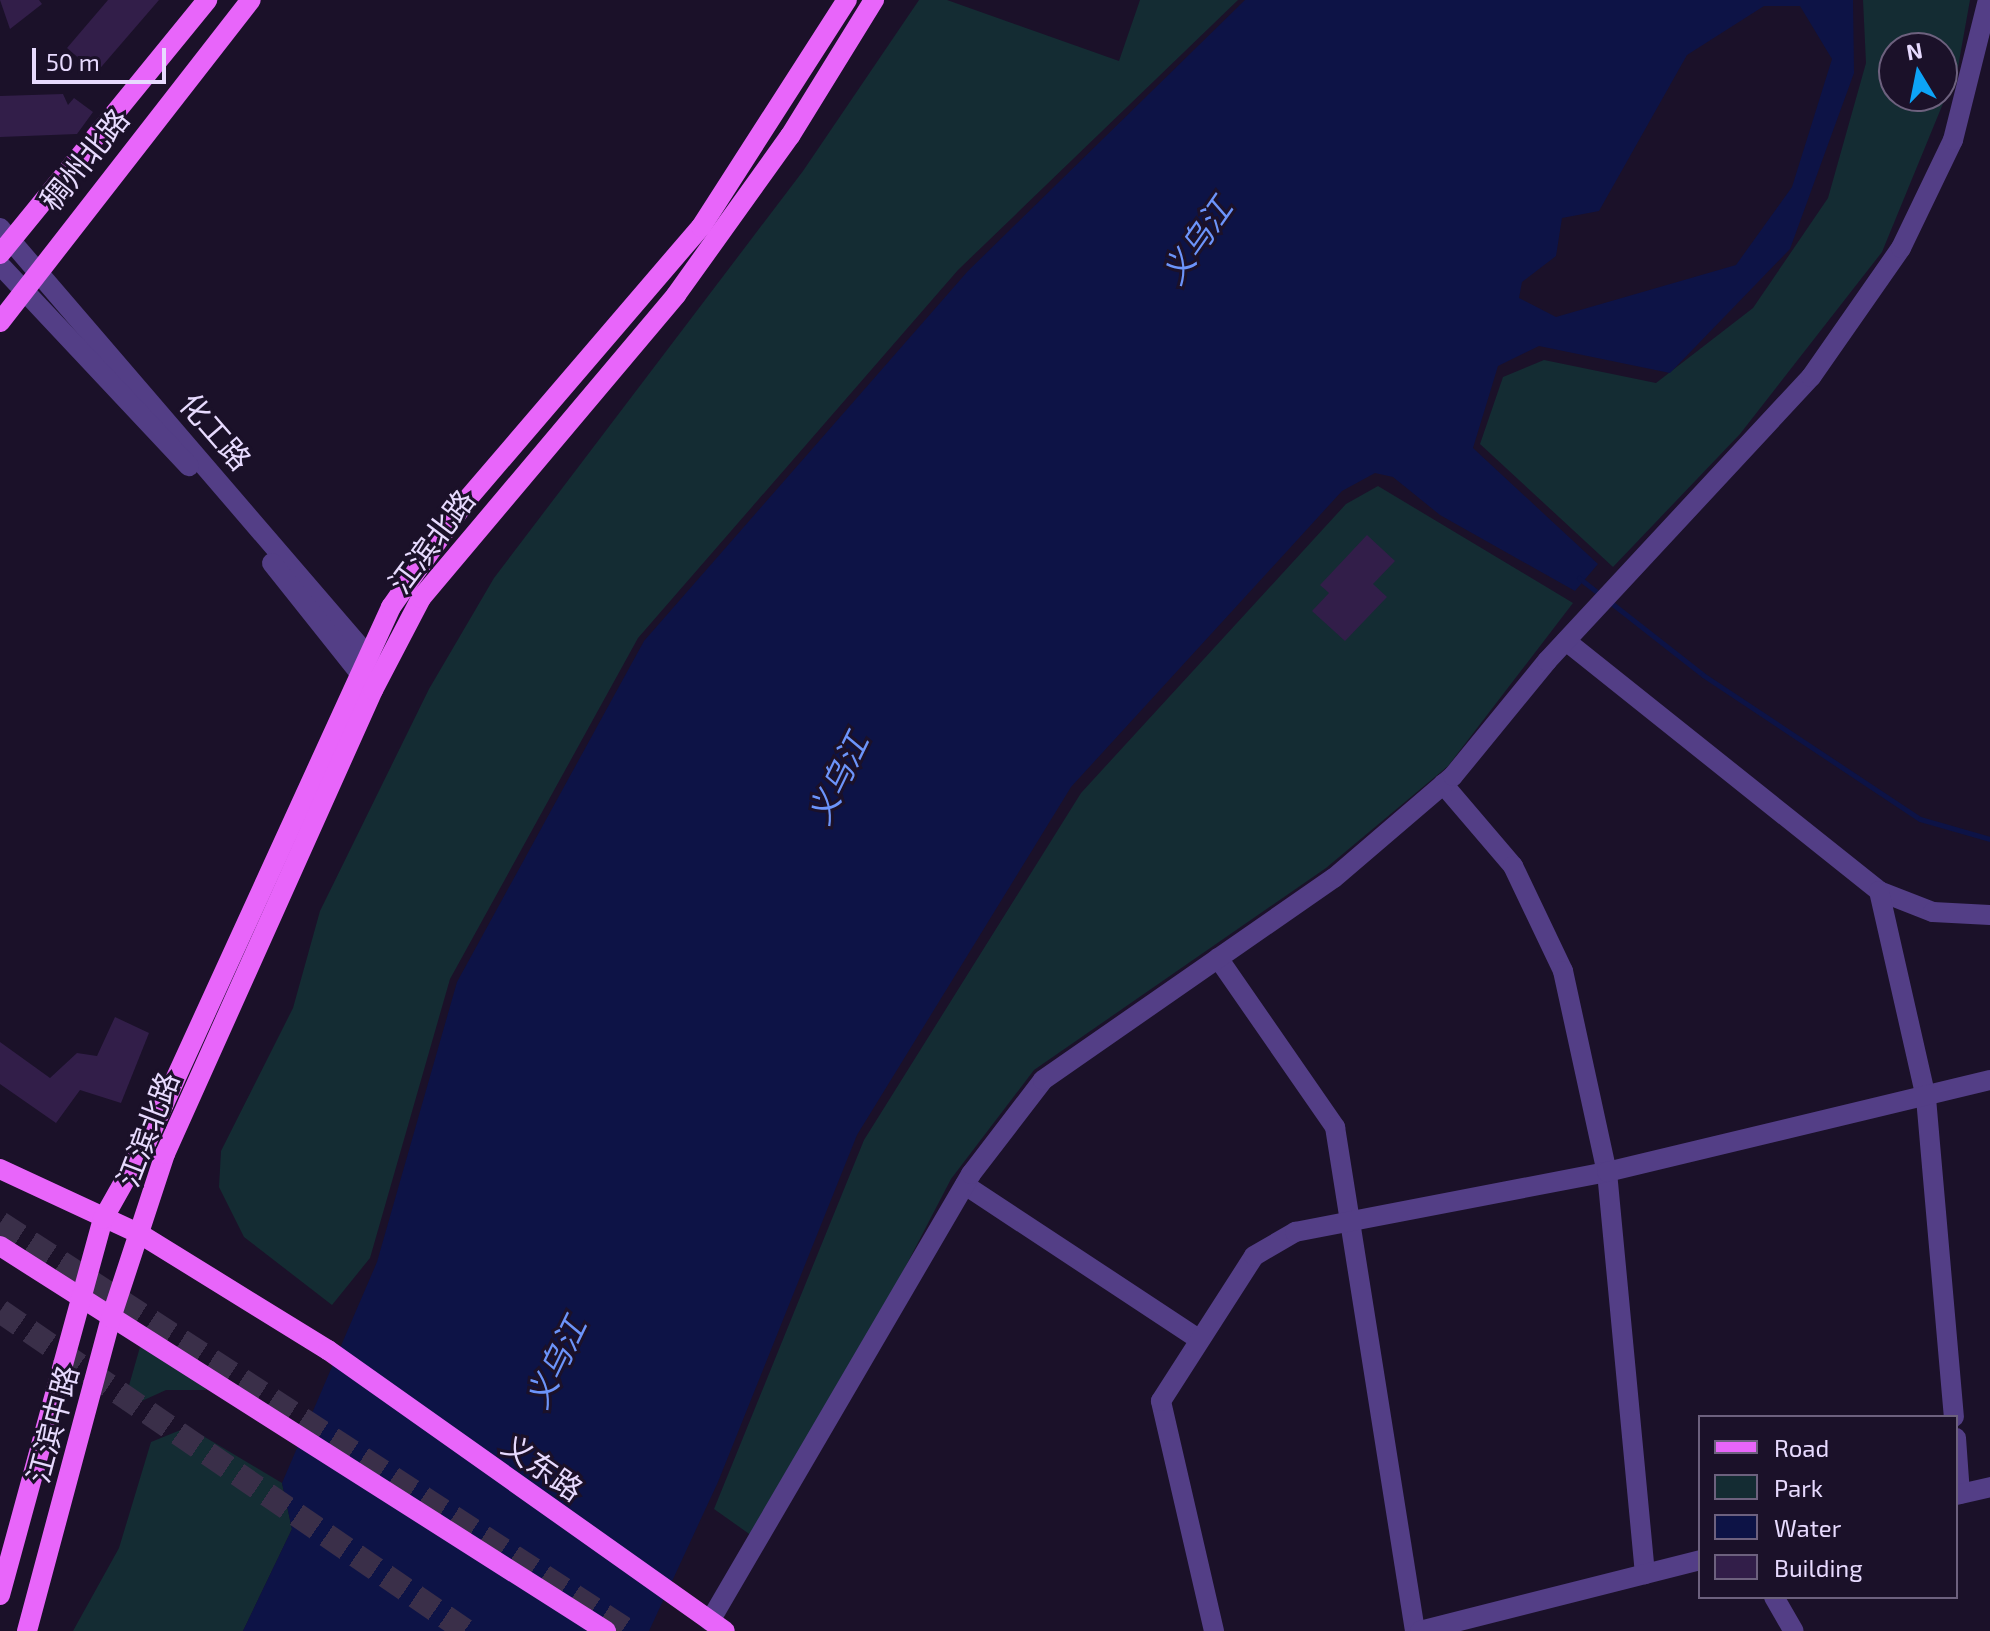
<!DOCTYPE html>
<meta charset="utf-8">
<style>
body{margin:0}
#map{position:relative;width:1990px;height:1631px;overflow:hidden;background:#1b1129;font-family:"Exo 2","Noto Sans SC",sans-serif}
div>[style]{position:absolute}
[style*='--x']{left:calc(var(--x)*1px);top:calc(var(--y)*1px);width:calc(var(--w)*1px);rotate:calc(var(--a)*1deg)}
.green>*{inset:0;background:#142c33}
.water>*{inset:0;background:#0d1346}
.stream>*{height:5px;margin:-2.5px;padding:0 2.5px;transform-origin:2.5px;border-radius:2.5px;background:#0d1346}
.building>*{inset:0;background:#321e49}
.highway-tunnel>*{height:24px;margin-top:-12px;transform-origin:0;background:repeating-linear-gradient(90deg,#3a2f49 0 24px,transparent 0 36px)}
.minor>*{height:20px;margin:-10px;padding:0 10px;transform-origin:10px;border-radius:10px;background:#533e86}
.major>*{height:20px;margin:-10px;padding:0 10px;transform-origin:10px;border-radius:10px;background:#e865fa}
span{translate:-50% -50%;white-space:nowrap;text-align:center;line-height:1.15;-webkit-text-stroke:6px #1b1129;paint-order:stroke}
.street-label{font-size:30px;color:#e7dafe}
.water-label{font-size:32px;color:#6c94fa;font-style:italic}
.legend{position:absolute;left:1698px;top:1415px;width:260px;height:184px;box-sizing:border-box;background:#1b1129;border:2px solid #6d617e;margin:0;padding:10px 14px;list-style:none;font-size:24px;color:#e7dafe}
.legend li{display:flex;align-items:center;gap:16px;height:40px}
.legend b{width:40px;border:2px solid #6d617e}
.north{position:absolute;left:1878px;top:32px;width:80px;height:80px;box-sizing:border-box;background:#1b1129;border:2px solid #6d617e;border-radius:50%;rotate:350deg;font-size:22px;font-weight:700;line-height:32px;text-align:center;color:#e7dafe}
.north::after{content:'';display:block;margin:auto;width:28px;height:36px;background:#0da4f7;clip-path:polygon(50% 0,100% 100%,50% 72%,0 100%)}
.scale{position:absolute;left:32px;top:48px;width:134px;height:36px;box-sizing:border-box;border:4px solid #e7dafe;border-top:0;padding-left:10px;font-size:24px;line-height:28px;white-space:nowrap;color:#e7dafe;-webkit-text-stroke:6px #1b1129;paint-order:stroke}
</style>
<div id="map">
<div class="green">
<i style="clip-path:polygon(919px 0,947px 0,1119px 61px,1140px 0,1238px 0,958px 270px,638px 638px,450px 979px,370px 1258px,332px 1305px,244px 1237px,219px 1187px,221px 1151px,293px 1008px,320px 911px,429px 689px,494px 578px,803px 171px)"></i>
<i style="clip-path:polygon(evenodd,1863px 0,1970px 0,1958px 67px,1882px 252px,1740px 434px,1613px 567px,1480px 444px,1503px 377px,1544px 360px,1656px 383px,1753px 308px,1828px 198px,1866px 63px,1863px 0,1894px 48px,1942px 48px,1942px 96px,1894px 96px,1894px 48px)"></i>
<i style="clip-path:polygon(1378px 486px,1573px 603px,1448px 766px,1326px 868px,1034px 1070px,951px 1179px,762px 1543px,714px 1509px,864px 1140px,1081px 793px,1346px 504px)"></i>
<i style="clip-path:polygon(146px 1326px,207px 1390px,166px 1390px,122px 1410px)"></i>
<i style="clip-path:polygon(188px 1427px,282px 1483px,292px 1529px,243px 1631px,73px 1631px,119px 1548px,151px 1442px)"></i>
</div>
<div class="water">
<i style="clip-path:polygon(evenodd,1245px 0,1853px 0,1854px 73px,1790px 249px,1670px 373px,1539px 346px,1498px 366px,1473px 448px,1598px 564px,1575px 591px,1440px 515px,1393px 477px,1375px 473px,1342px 491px,1071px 787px,857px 1135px,718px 1482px,649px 1631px,243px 1631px,292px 1529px,282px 1483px,377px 1262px,457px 982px,644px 641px,968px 271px,1245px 0,1764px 6px,1800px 6px,1832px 59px,1792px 187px,1736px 265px,1556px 317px,1519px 298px,1522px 282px,1556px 256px,1562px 218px,1599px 211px,1687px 55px,1764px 6px)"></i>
</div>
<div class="stream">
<i style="--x:1579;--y:578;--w:29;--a:38"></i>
<i style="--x:1610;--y:602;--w:118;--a:38.1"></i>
<i style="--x:1703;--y:675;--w:260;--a:33.6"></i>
<i style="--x:1920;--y:819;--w:73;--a:15.9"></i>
</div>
<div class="building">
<i style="clip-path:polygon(0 0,39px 0,42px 4px,10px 29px)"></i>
<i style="clip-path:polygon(108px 0,159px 0,96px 73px,67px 48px)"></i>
<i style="clip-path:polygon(63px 94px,68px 105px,74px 98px,93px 112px,77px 134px,0 137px,0 96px)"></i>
<i style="clip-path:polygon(1367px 535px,1395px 561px,1373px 584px,1387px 597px,1345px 641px,1312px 611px,1329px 593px,1320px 585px)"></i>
<i style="clip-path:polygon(115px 1017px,149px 1033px,121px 1103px,80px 1090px,56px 1123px,0 1084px,0 1042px,50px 1078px,77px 1053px,97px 1056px)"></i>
</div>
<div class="highway-tunnel">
<i style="--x:0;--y:1223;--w:749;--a:33.01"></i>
<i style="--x:0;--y:1311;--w:565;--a:34.48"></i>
</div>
<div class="minor">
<i style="--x:0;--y:228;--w:581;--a:49.32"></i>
<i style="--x:0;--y:265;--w:276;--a:46.8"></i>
<i style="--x:272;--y:563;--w:156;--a:51.5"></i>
<i style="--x:1566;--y:641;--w:401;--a:38.6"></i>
<i style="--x:1879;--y:891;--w:58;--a:21.3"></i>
<i style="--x:1933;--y:912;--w:57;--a:3"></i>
<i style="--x:1443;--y:784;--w:108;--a:49.5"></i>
<i style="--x:1513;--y:866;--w:116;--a:64.5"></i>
<i style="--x:1563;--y:971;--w:206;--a:77.7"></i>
<i style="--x:1607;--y:1172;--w:404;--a:84.6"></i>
<i style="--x:1879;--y:891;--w:212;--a:77.2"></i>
<i style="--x:1926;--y:1098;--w:320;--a:85"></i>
<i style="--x:1218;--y:958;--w:206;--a:55.3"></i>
<i style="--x:1335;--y:1127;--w:510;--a:80.98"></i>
<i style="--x:965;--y:1185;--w:278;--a:33.4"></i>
<i style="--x:1956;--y:1438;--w:56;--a:85.9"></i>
<i style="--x:1956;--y:1495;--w:35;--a:-13"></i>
<i style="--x:1774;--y:1597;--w:39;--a:60"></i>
<i style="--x:710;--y:1621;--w:518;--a:-59.72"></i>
<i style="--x:971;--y:1174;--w:118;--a:-52.5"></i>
<i style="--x:1043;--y:1080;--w:354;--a:-34.8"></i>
<i style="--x:1334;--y:878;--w:157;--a:-40.6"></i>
<i style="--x:1453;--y:776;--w:149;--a:-50.7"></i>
<i style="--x:1547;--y:661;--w:388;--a:-47.1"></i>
<i style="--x:1811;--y:377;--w:157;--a:-55.1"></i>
<i style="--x:1901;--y:248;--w:120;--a:-64.3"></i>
<i style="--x:1953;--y:140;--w:144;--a:-76"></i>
<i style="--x:1214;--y:1631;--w:236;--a:-103"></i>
<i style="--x:1161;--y:1401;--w:172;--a:-57.3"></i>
<i style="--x:1254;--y:1256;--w:48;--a:-30.3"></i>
<i style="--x:1295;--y:1232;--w:318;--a:-10.9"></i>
<i style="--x:1607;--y:1172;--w:394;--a:-13.5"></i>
<i style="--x:1420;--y:1631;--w:289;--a:-14.2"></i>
</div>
<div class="major">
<i style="--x:0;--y:254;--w:328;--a:-50.8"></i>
<i style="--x:0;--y:322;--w:408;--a:-52.1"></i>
<i style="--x:0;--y:1169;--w:154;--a:24.9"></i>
<i style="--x:140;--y:1234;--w:221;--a:31.7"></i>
<i style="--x:328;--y:1350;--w:486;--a:35.3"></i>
<i style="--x:0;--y:1246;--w:718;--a:32.43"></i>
<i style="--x:0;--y:1595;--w:390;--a:-74.7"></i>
<i style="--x:103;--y:1219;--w:90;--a:-60.6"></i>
<i style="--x:147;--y:1141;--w:587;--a:-65.44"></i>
<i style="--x:391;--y:607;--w:128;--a:-54.8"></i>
<i style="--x:465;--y:502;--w:362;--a:-49.4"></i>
<i style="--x:701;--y:227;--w:270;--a:-57.3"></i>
<i style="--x:27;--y:1631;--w:324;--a:-75"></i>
<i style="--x:111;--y:1318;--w:173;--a:-71.8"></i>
<i style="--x:165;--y:1154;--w:508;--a:-65.85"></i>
<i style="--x:373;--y:690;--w:104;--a:-62.4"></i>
<i style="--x:421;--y:598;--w:396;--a:-49.9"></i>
<i style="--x:676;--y:295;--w:196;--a:-54.4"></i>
<i style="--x:790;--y:136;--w:160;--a:-58.3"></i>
</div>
<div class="street-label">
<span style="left:84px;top:159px;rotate:-51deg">稠州北路</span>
<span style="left:216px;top:431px;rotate:49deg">化工路</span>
<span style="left:431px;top:541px;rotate:-53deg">江滨北路</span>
<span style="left:147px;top:1129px;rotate:-69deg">江滨北路</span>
<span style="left:52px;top:1424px;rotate:-75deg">江滨中路</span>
<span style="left:543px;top:1467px;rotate:35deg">义东路</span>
</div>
<div class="water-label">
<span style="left:1196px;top:240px;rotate:-55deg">义乌江</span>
<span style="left:837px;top:778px;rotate:-64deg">义乌江</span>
<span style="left:555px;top:1362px;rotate:-64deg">义乌江</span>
</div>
<ul class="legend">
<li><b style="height:10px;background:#e865fa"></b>Road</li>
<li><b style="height:22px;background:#142c33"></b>Park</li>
<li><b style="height:22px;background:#0d1346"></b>Water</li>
<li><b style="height:22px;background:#321e49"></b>Building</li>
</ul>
<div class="north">N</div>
<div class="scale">50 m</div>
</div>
